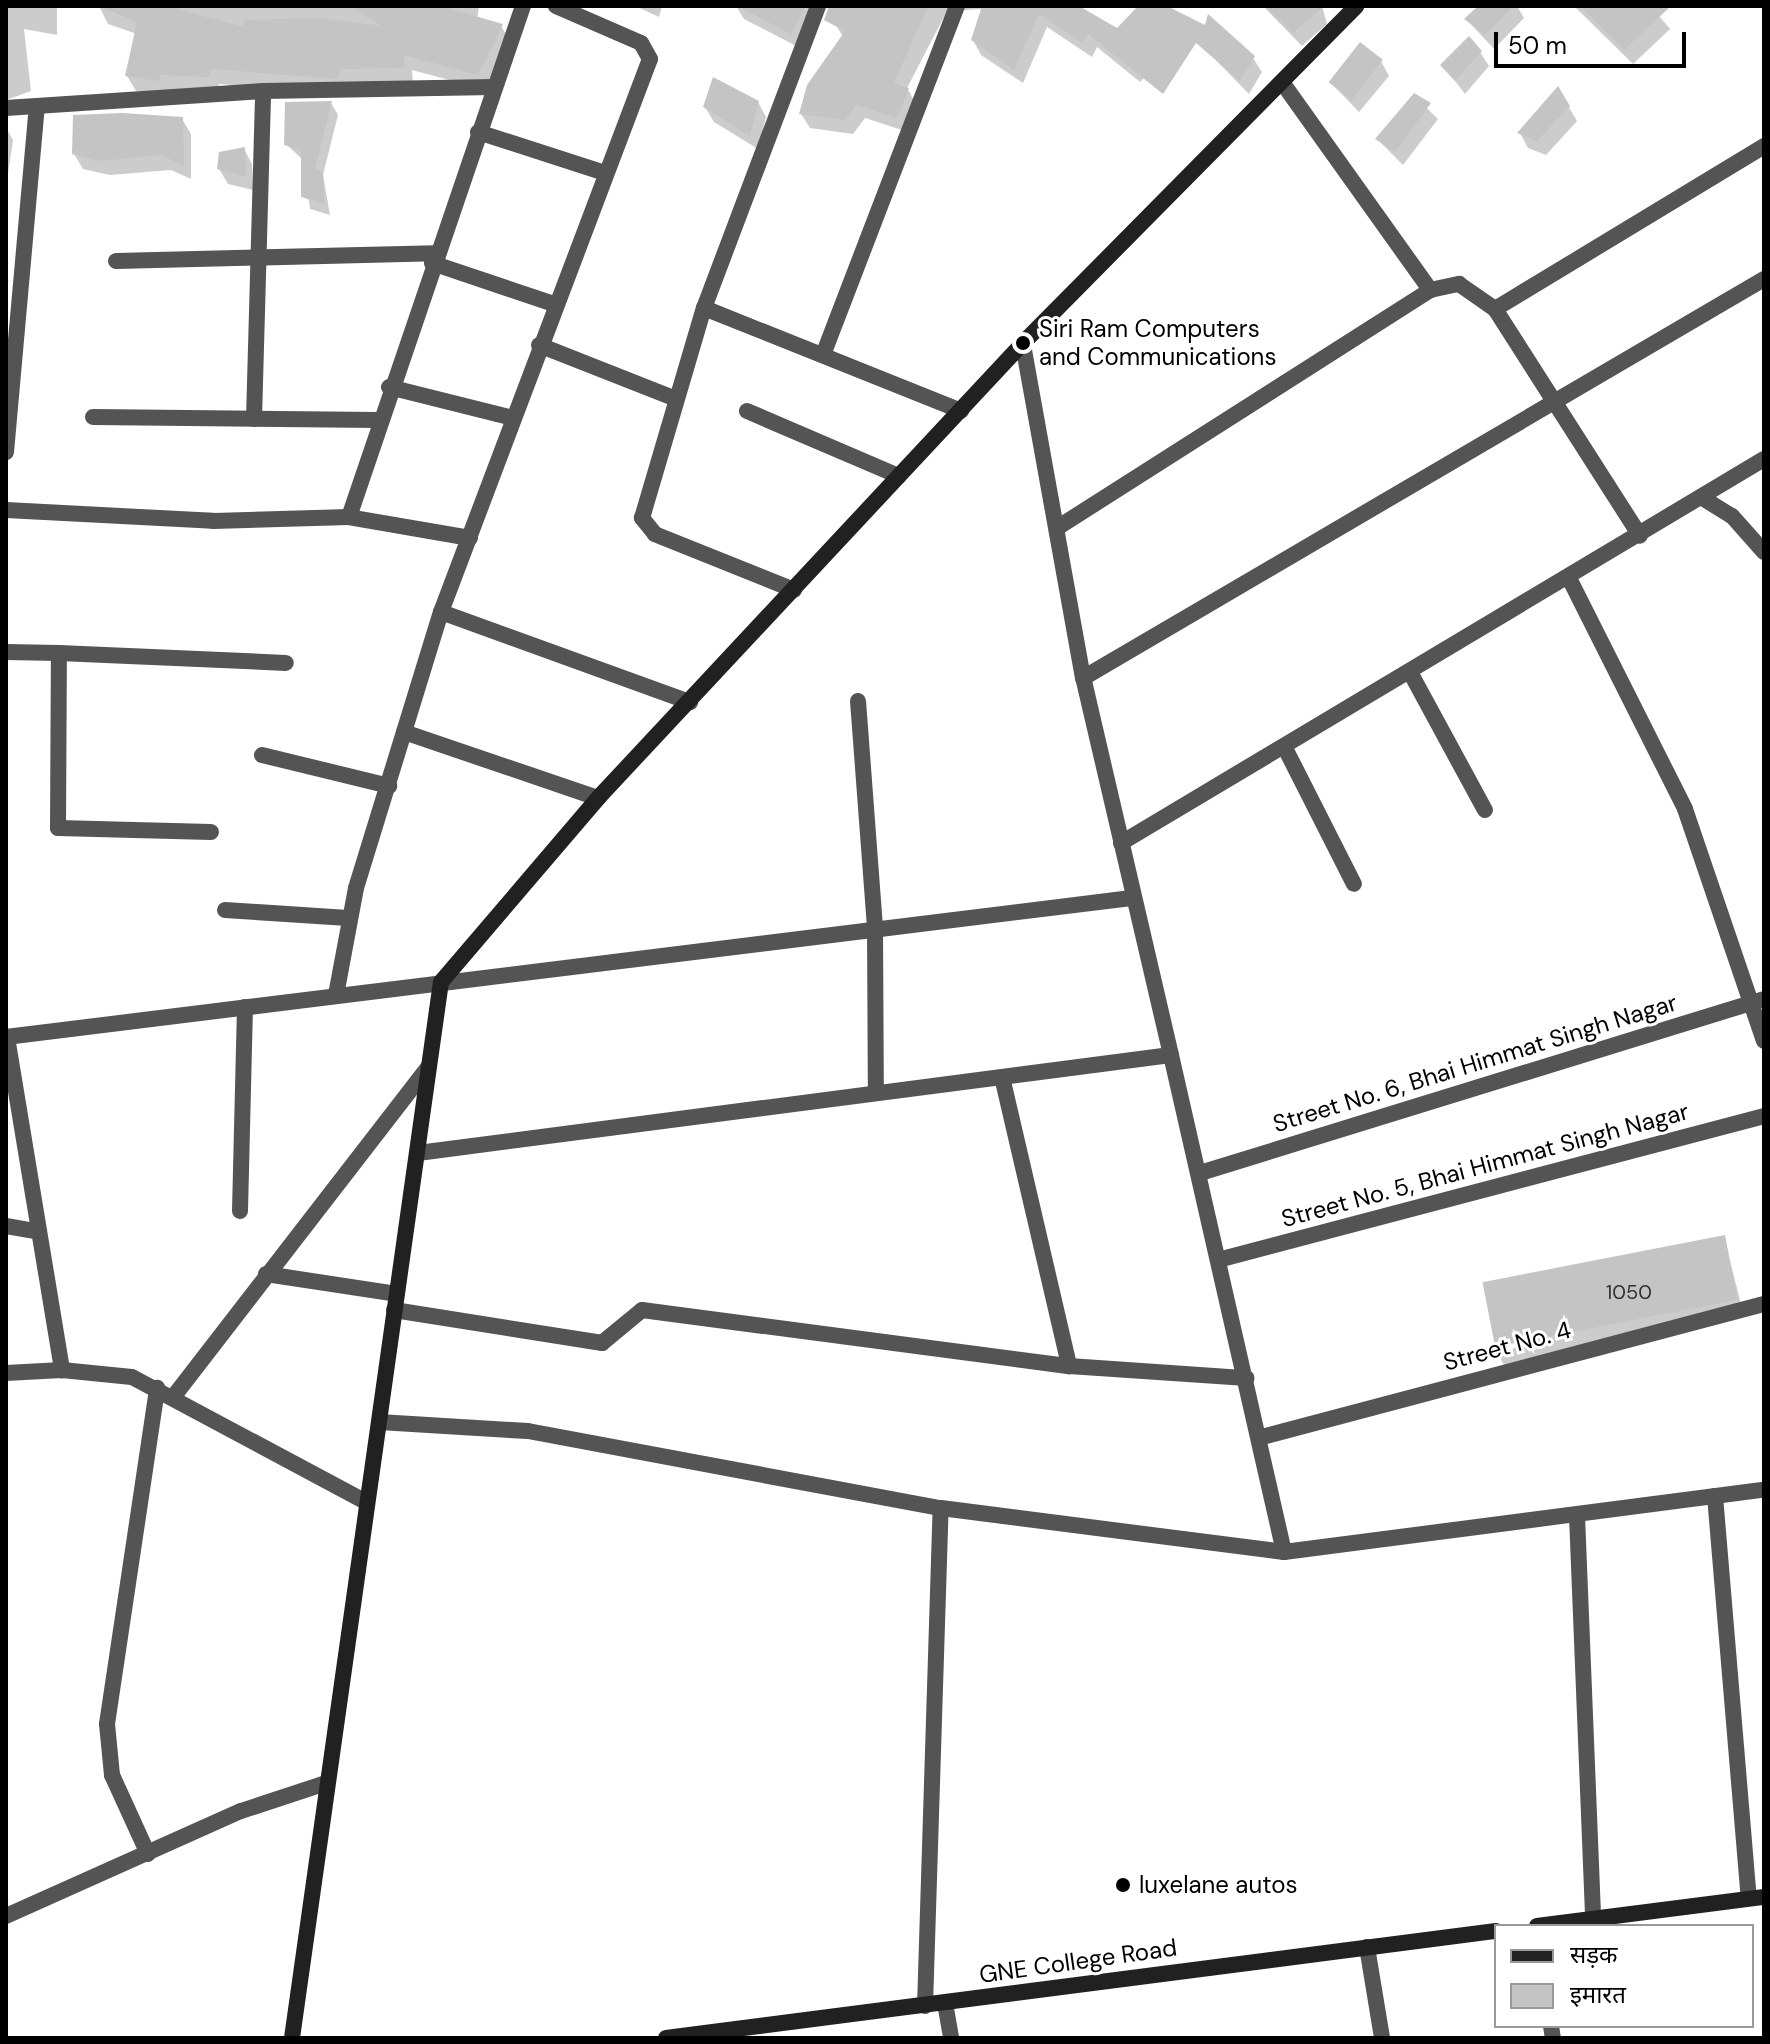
<!DOCTYPE html>
<meta charset="utf-8">
<style>
body{margin:0}
#map{position:relative;width:1770px;height:2044px;overflow:hidden;background:#fff;font-family:"DM Sans","Noto Sans Devanagari",sans-serif}
div>[style]{position:absolute}
[style*='--x']{left:calc(var(--x)*1px);top:calc(var(--y)*1px);width:calc(var(--w)*1px);rotate:calc(var(--a)*1deg)}
.shadow>*{inset:0;background:#0003}
.building>*{inset:0;background:#c4c4c4;transform-origin:0 0}
.street>*{height:16px;margin:-8px;padding:0 8px;transform-origin:8px;border-radius:8px;background:#545454}
.secondary>*{height:16px;margin:-8px;padding:0 8px;transform-origin:8px;border-radius:8px;background:#212121}
.dots>*{width:22px;height:22px;translate:-50% -50%;box-sizing:border-box;border:4px solid #fff;border-radius:50%}
span{translate:-50% -50%;white-space:nowrap;text-align:center;line-height:1.15;-webkit-text-stroke:6px #fff;paint-order:stroke}
.number-label{font-size:20px;color:#313131}
.number-label span{-webkit-text-stroke-width:0}
.poi-label{font-size:24px;color:#000}
.left{translate:0 -50%;text-align:left}
.street-label{font-size:24px;color:#000}
.frame{position:absolute;inset:0;border:8px solid #000;pointer-events:none}
.legend{position:absolute;left:1494px;top:1924px;width:260px;height:104px;box-sizing:border-box;background:#fff;border:2px solid #999;margin:0;padding:10px 14px;list-style:none;font-size:24px;color:#000}
.legend li{display:flex;align-items:center;gap:16px;height:40px}
.legend b{width:40px;border:2px solid #999}
.scale{position:absolute;left:1494px;top:32px;width:192px;height:36px;box-sizing:border-box;border:4px solid #000;border-top:0;padding-left:10px;font-size:24px;line-height:28px;white-space:nowrap;color:#000;-webkit-text-stroke:6px #fff;paint-order:stroke}
</style>
<div id="map">
<div class="shadow">
<i style="clip-path:polygon(6px 6px,57px 6px,57px 35px,24px 29px,31px 91px,6px 100px)"></i>
<i style="clip-path:polygon(99px 6px,479px 6px,477px 21px,501px 26px,510px 41px,487px 90px,412px 70px,413px 83px,346px 94px,219px 84px,217px 92px,136px 91px,127px 76px,137px 34px,108px 24px)"></i>
<i style="clip-path:polygon(635px 6px,662px 6px,659px 17px)"></i>
<i style="clip-path:polygon(736px 6px,810px 6px,800px 48px,744px 19px)"></i>
<i style="clip-path:polygon(842px 6px,1075px 6px,1118px 31px,1141px 6px,1163px 6px,1190px 30px,1140px 82px,1097px 47px,1092px 57px,1047px 27px,1023px 83px,981px 55px,973px 40px,983px 9px,947px 11px,907px 88px,916px 104px,905px 131px,865px 118px,853px 134px,810px 128px,801px 114px,843px 37px,836px 25px)"></i>
<i style="clip-path:polygon(1263px 6px,1322px 6px,1327px 24px,1302px 46px)"></i>
<i style="clip-path:polygon(1480px 6px,1517px 6px,1524px 18px,1494px 49px,1466px 19px)"></i>
<i style="clip-path:polygon(1574px 6px,1651px 6px,1670px 29px,1633px 64px)"></i>
<i style="clip-path:polygon(1204px 48px,1253px 58px,1262px 72px,1249px 94px)"></i>
<i style="clip-path:polygon(1480px 52px,1489px 66px,1465px 94px,1443px 65px)"></i>
<i style="clip-path:polygon(1381px 61px,1389px 76px,1359px 112px,1329px 81px)"></i>
<i style="clip-path:polygon(1558px 89px,1577px 121px,1546px 155px,1528px 148px,1520px 133px)"></i>
<i style="clip-path:polygon(1414px 96px,1438px 119px,1403px 165px,1377px 139px)"></i>
<i style="clip-path:polygon(758px 102px,766px 117px,758px 149px,714px 122px,705px 107px)"></i>
<i style="clip-path:polygon(331px 103px,338px 115px,323px 175px,330px 215px,310px 209px,303px 160px,286px 144px)"></i>
<i style="clip-path:polygon(182px 119px,191px 134px,191px 179px,171px 170px,110px 175px,83px 169px,74px 154px)"></i>
<i style="clip-path:polygon(6px 128px,13px 140px,8px 174px,6px 174px)"></i>
<i style="clip-path:polygon(244px 149px,252px 164px,253px 190px,228px 184px,219px 169px)"></i>
<i style="clip-path:polygon(1724px 1237px,1742px 1308px,1504px 1365px,1499px 1356px)"></i>
</div>
<div class="building">
<i style="clip-path:polygon(99px 6px,167px 6px,243px 27px,245px 20px,320px 18px,382px 26px,350px 6px,440px 6px,503px 24px,478px 75px,404px 55px,405px 68px,340px 69px,338px 79px,211px 69px,209px 77px,160px 75px,160px 81px,125px 76px,137px 22px)"></i>
<i style="clip-path:polygon(737px 6px,806px 6px,791px 34px)"></i>
<i style="clip-path:polygon(829px 6px,928px 6px,894px 83px,909px 88px,897px 118px,856px 105px,845px 120px,799px 114px,807px 85px,845px 31px,824px 20px)"></i>
<i style="clip-path:polygon(982px 6px,1079px 6px,1117px 28px,1138px 6px,1167px 6px,1205px 25px,1208px 14px,1255px 56px,1240px 81px,1196px 43px,1163px 94px,1088px 34px,1083px 43px,1039px 14px,1014px 70px,971px 40px)"></i>
<i style="clip-path:polygon(1265px 6px,1324px 6px,1293px 33px)"></i>
<i style="clip-path:polygon(1478px 6px,1513px 6px,1485px 35px,1464px 19px)"></i>
<i style="clip-path:polygon(1580px 6px,1671px 6px,1624px 50px)"></i>
<i style="clip-path:polygon(1469px 36px,1482px 51px,1455px 81px,1440px 65px)"></i>
<i style="left:1360px;top:42px;width:29px;height:51px;rotate:38deg"></i>
<i style="clip-path:polygon(713px 77px,759px 101px,750px 136px,703px 107px)"></i>
<i style="clip-path:polygon(1558px 86px,1570px 106px,1537px 141px,1517px 133px)"></i>
<i style="clip-path:polygon(1414px 93px,1431px 103px,1395px 152px,1375px 139px)"></i>
<i style="clip-path:polygon(332px 101px,315px 169px,323px 172px,324px 204px,301px 197px,301px 150px,284px 145px,285px 102px)"></i>
<i style="clip-path:polygon(122px 113px,183px 117px,184px 166px,161px 155px,99px 161px,72px 154px,73px 115px)"></i>
<i style="clip-path:polygon(245px 147px,246px 177px,217px 169px,219px 152px)"></i>
<i style="left:1725px;top:1235px;width:66px;height:247px;rotate:79deg"></i>
</div>
<div class="street">
<i style="--x:1284;--y:85;--w:252;--a:54.5"></i>
<i style="--x:1430;--y:290;--w:30;--a:-12"></i>
<i style="--x:1459;--y:284;--w:44;--a:34.8"></i>
<i style="--x:1495;--y:309;--w:269;--a:57.4"></i>
<i style="--x:6;--y:108;--w:258;--a:-3.8"></i>
<i style="--x:263;--y:91;--w:231;--a:-1"></i>
<i style="--x:478;--y:132;--w:133;--a:17.9"></i>
<i style="--x:116;--y:261;--w:319;--a:-1.4"></i>
<i style="--x:432;--y:263;--w:129;--a:18.6"></i>
<i style="--x:704;--y:308;--w:277;--a:21.8"></i>
<i style="--x:1495;--y:309;--w:315;--a:-31.2"></i>
<i style="--x:539;--y:345;--w:147;--a:21.5"></i>
<i style="--x:823;--y:355;--w:374;--a:-69"></i>
<i style="--x:389;--y:387;--w:128;--a:14"></i>
<i style="--x:747;--y:411;--w:165;--a:23.2"></i>
<i style="--x:93;--y:417;--w:285;--a:0.6"></i>
<i style="--x:254;--y:419;--w:328;--a:-88.4"></i>
<i style="--x:6;--y:452;--w:346;--a:-84.9"></i>
<i style="--x:1701;--y:497;--w:36;--a:32"></i>
<i style="--x:1732;--y:516;--w:48;--a:48.4"></i>
<i style="--x:6;--y:510;--w:207;--a:3"></i>
<i style="--x:213;--y:521;--w:136;--a:-1.7"></i>
<i style="--x:1060;--y:526;--w:439;--a:-32.5"></i>
<i style="--x:470;--y:538;--w:123;--a:-170.2"></i>
<i style="--x:349;--y:517;--w:540;--a:-71.2"></i>
<i style="--x:1569;--y:578;--w:258;--a:63.3"></i>
<i style="--x:1685;--y:809;--w:245;--a:71.2"></i>
<i style="--x:794;--y:590;--w:150;--a:-158.1"></i>
<i style="--x:655;--y:534;--w:21;--a:-129"></i>
<i style="--x:642;--y:518;--w:219;--a:-73.6"></i>
<i style="--x:704;--y:308;--w:323;--a:-69.3"></i>
<i style="--x:441;--y:612;--w:265;--a:19.9"></i>
<i style="--x:6;--y:652;--w:53;--a:1.1"></i>
<i style="--x:1410;--y:672;--w:157;--a:61.5"></i>
<i style="--x:1083;--y:678;--w:789;--a:-30.37"></i>
<i style="--x:858;--y:701;--w:228;--a:85.7"></i>
<i style="--x:875;--y:928;--w:165;--a:89.7"></i>
<i style="--x:404;--y:732;--w:205;--a:18.8"></i>
<i style="--x:1286;--y:750;--w:150;--a:63.1"></i>
<i style="--x:262;--y:755;--w:131;--a:13.7"></i>
<i style="--x:211;--y:832;--w:153;--a:-178.5"></i>
<i style="--x:58;--y:828;--w:175;--a:-89.7"></i>
<i style="--x:59;--y:653;--w:227;--a:2.5"></i>
<i style="--x:1121;--y:843;--w:749;--a:-30.85"></i>
<i style="--x:225;--y:910;--w:123;--a:3.7"></i>
<i style="--x:336;--y:995;--w:109;--a:-79.4"></i>
<i style="--x:356;--y:888;--w:289;--a:-72.9"></i>
<i style="--x:441;--y:612;--w:591;--a:-69.3"></i>
<i style="--x:650;--y:59;--w:18;--a:-119"></i>
<i style="--x:641;--y:43;--w:93;--a:-156.5"></i>
<i style="--x:6;--y:1037;--w:1134;--a:-7.04"></i>
<i style="--x:7;--y:1037;--w:338;--a:80.6"></i>
<i style="--x:62;--y:1370;--w:70;--a:5.7"></i>
<i style="--x:132;--y:1377;--w:265;--a:28.1"></i>
<i style="--x:1002;--y:1077;--w:297;--a:76.9"></i>
<i style="--x:418;--y:1153;--w:759;--a:-7.42"></i>
<i style="--x:1171;--y:1055;--w:387;--a:-103.1"></i>
<i style="--x:1083;--y:678;--w:340;--a:-100.2"></i>
<i style="--x:1200;--y:1173;--w:590;--a:-17.15"></i>
<i style="--x:240;--y:1211;--w:204;--a:-88.6"></i>
<i style="--x:6;--y:1226;--w:27;--a:10"></i>
<i style="--x:1218;--y:1260;--w:565;--a:-14.77"></i>
<i style="--x:266;--y:1274;--w:132;--a:8.7"></i>
<i style="--x:394;--y:1310;--w:211;--a:9"></i>
<i style="--x:602;--y:1343;--w:52;--a:-39.5"></i>
<i style="--x:642;--y:1310;--w:431;--a:7.5"></i>
<i style="--x:1069;--y:1366;--w:178;--a:3.9"></i>
<i style="--x:6;--y:1373;--w:56;--a:-3.1"></i>
<i style="--x:174;--y:1396;--w:416;--a:-52.3"></i>
<i style="--x:379;--y:1422;--w:149;--a:3.5"></i>
<i style="--x:528;--y:1431;--w:420;--a:10.6"></i>
<i style="--x:941;--y:1508;--w:346;--a:7.3"></i>
<i style="--x:1284;--y:1552;--w:510;--a:-102.81"></i>
<i style="--x:1262;--y:1437;--w:519;--a:-14.84"></i>
<i style="--x:1715;--y:1496;--w:403;--a:85.2"></i>
<i style="--x:1577;--y:1516;--w:401;--a:87.7"></i>
<i style="--x:1284;--y:1552;--w:484;--a:-7.4"></i>
<i style="--x:148;--y:1854;--w:87;--a:-114.5"></i>
<i style="--x:112;--y:1775;--w:51;--a:-95.6"></i>
<i style="--x:107;--y:1724;--w:340;--a:-81.5"></i>
<i style="--x:6;--y:1916;--w:257;--a:-24.1"></i>
<i style="--x:241;--y:1811;--w:89;--a:-18.2"></i>
<i style="--x:1367;--y:1947;--w:92;--a:80.6"></i>
<i style="--x:945;--y:2003;--w:36;--a:80"></i>
<i style="--x:925;--y:2006;--w:498;--a:-88.2"></i>
<i style="--x:1551;--y:2026;--w:12;--a:81"></i>
</div>
<div class="secondary">
<i style="--x:1537;--y:1926;--w:229;--a:-7.3"></i>
<i style="--x:292;--y:2038;--w:1066;--a:-81.97"></i>
<i style="--x:441;--y:982;--w:242;--a:-49.5"></i>
<i style="--x:598;--y:798;--w:623;--a:-46.95"></i>
<i style="--x:1023;--y:343;--w:474;--a:-45.3"></i>
<i style="--x:666;--y:2038;--w:837;--a:-7.35"></i>
</div>
<div class="dots">
<i style="left:1023px;top:343px;background:#000"></i>
<i style="left:1123px;top:1885px;background:#000"></i>
</div>
<div class="number-label">
<span style="left:1629px;top:1292px">1050</span>
</div>
<div class="poi-label">
<span class="left" style="left:1039px;top:343px">Siri Ram Computers<br>and Communications</span>
<span class="left" style="left:1139px;top:1885px">luxelane autos</span>
</div>
<div class="street-label">
<span style="left:1475px;top:1063px;rotate:-17deg">Street No. 6, Bhai Himmat Singh Nagar</span>
<span style="left:1485px;top:1165px;rotate:-15deg">Street No. 5, Bhai Himmat Singh Nagar</span>
<span style="left:1507px;top:1346px;rotate:-15deg">Street No. 4</span>
<span style="left:1078px;top:1961px;rotate:-8deg">GNE College Road</span>
</div>
<div class="frame"></div>
<ul class="legend">
<li><b style="height:10px;background:#212121"></b>सड़क</li>
<li><b style="height:22px;background:#c4c4c4"></b>इमारत</li>
</ul>
<div class="scale">50 m</div>
</div>
